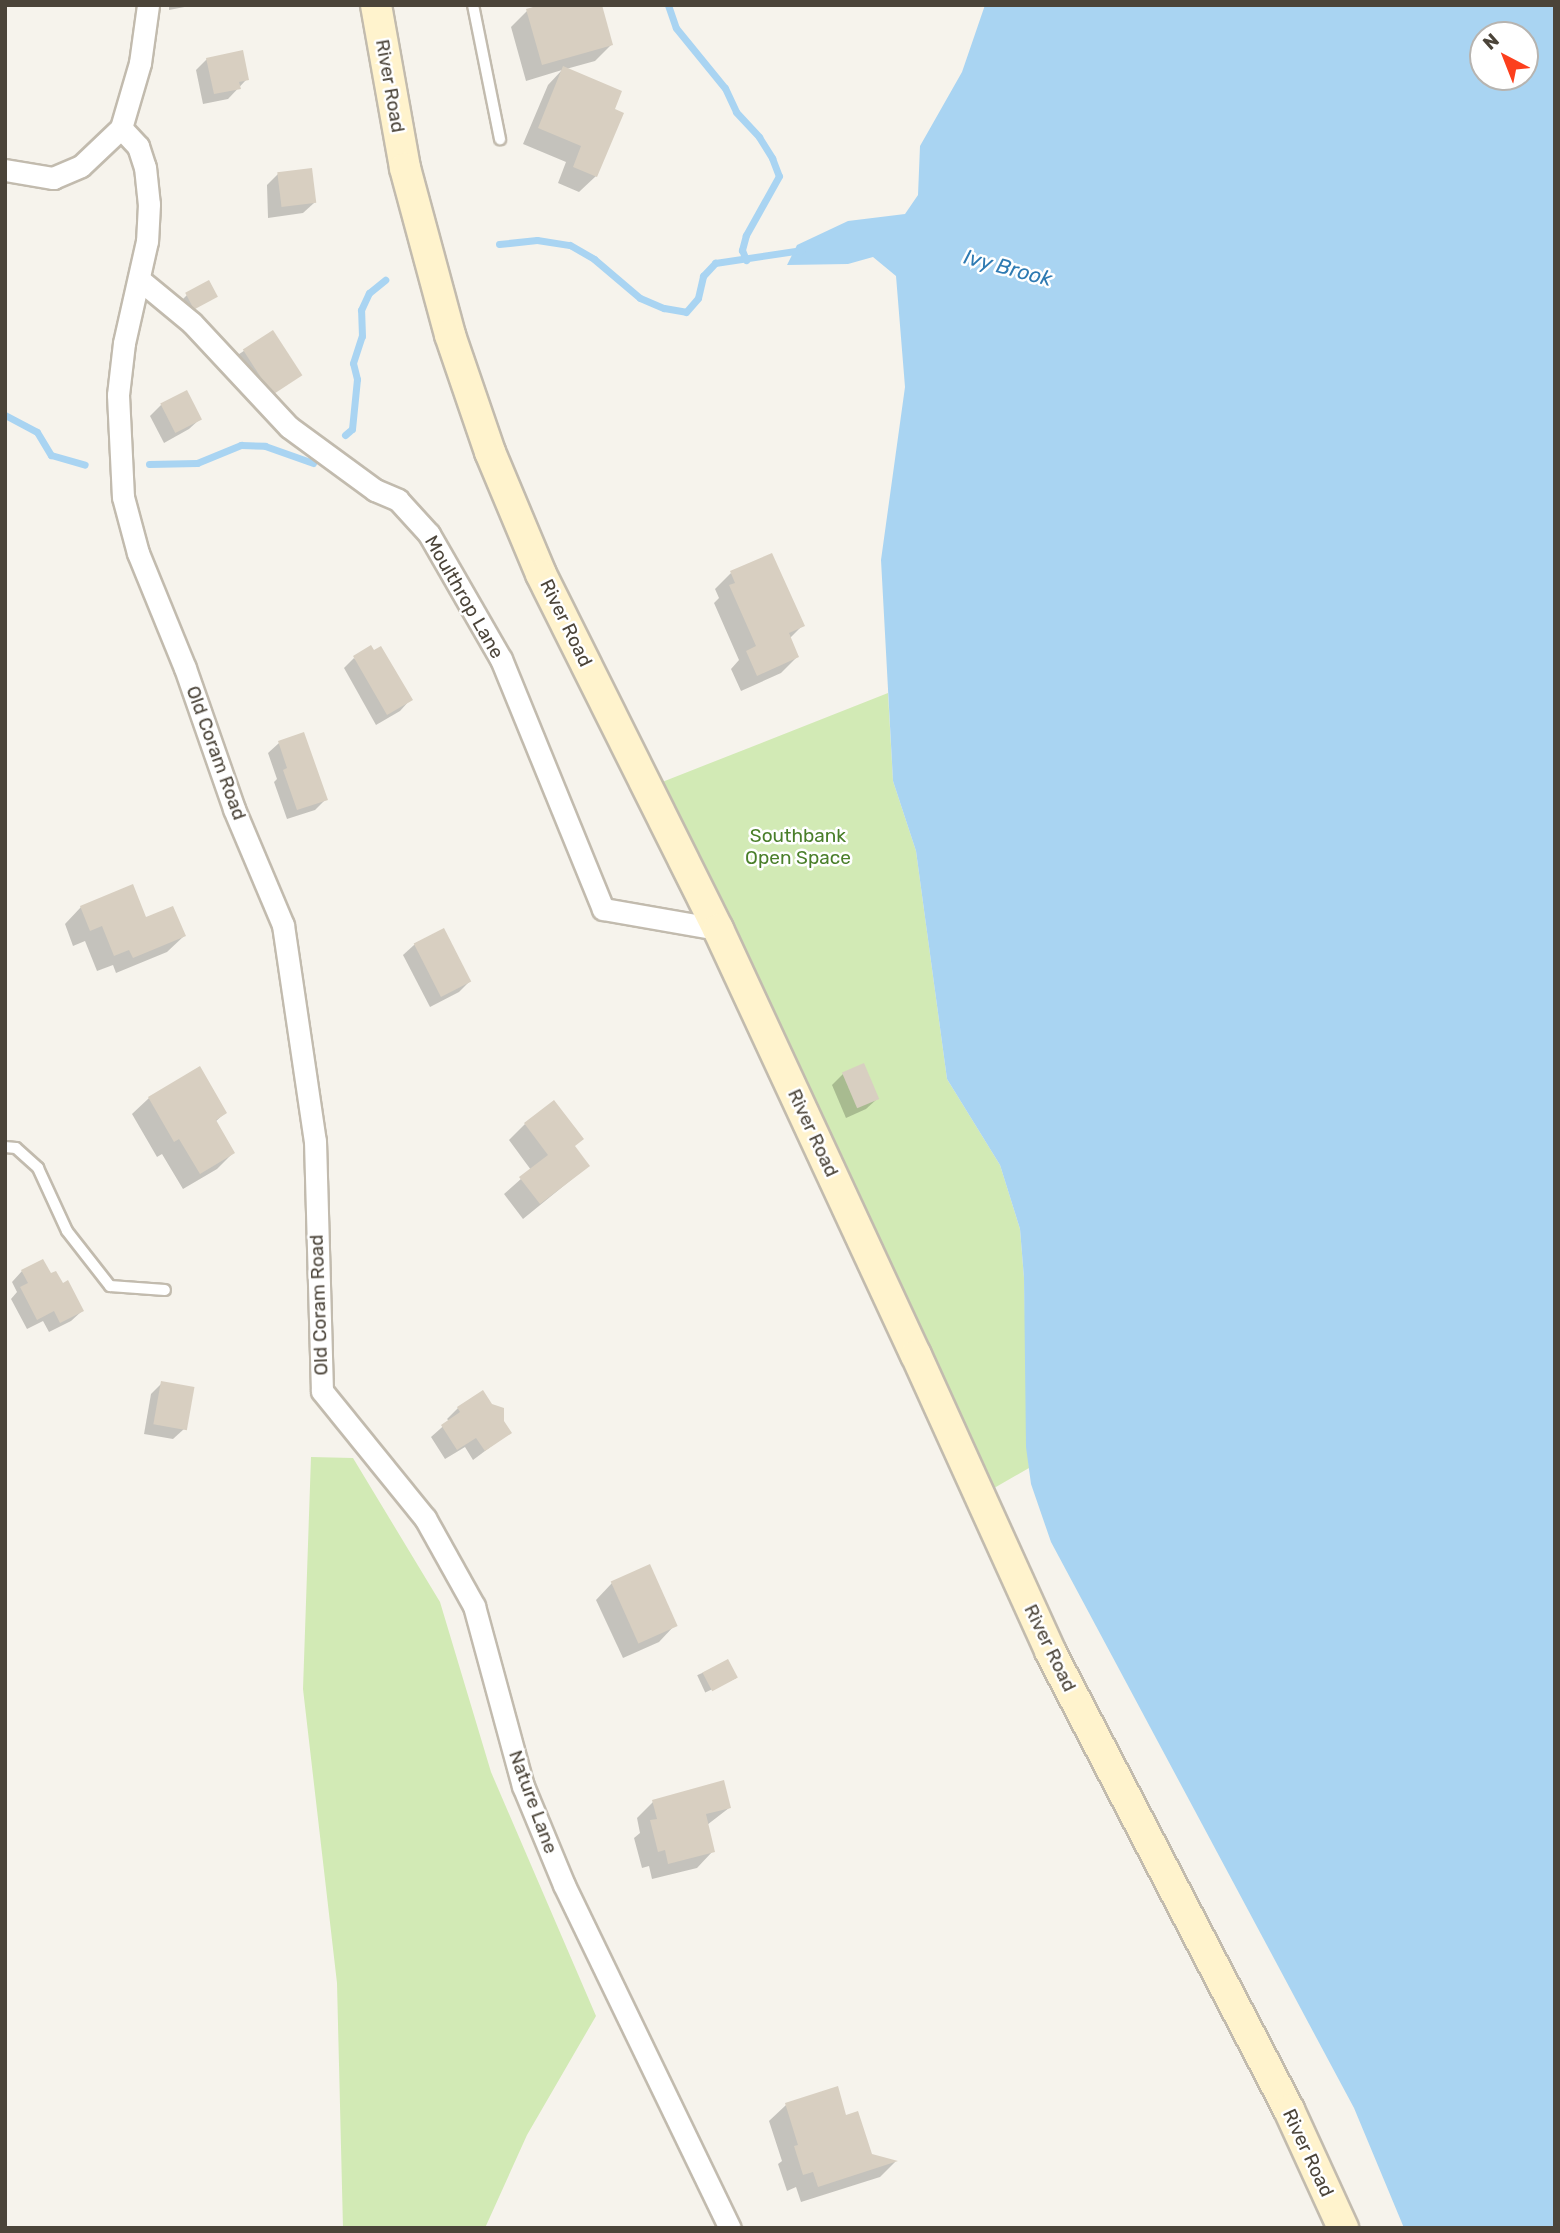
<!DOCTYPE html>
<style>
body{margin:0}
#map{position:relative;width:1560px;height:2233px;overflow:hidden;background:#f6f3ec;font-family:Rubik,sans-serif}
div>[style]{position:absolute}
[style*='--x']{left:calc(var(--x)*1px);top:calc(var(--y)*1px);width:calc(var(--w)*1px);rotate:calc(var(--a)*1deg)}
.green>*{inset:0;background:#d2eab5}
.water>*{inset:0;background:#a9d4f2}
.shadow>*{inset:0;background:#0003;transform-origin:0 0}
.stream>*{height:7px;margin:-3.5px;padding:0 3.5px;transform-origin:3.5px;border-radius:3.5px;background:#a9d4f2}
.building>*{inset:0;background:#d8cfc1;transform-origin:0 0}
.roads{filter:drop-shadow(2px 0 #c2bbae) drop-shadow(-2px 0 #c2bbae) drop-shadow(0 2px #c2bbae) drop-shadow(0 -2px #c2bbae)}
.service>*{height:10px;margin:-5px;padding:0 5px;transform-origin:5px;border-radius:5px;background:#fff}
.minor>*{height:21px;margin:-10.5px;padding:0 10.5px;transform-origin:10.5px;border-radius:10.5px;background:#fff}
.secondary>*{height:30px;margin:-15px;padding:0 15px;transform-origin:15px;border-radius:15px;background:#fff3cd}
span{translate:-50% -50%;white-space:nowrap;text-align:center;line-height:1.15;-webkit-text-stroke:5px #fff;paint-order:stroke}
.street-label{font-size:19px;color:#4b4439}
.park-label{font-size:19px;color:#4a7f2a}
.water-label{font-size:21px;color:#2e7ab2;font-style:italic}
.frame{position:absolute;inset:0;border:7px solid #4b4439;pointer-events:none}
.north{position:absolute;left:1469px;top:21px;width:70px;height:70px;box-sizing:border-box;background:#fff;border:2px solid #b7b4b0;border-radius:50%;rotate:318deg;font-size:19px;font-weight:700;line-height:28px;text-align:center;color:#4b4439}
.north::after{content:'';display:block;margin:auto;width:24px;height:32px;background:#fc3f1d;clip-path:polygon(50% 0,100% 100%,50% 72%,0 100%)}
</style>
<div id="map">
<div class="green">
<i style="clip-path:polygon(888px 693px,893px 781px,916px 851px,947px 1079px,1000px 1165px,1020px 1229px,1024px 1278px,1029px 1468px,982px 1495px,647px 788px)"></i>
<i style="clip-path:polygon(311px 1457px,353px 1458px,440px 1602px,491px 1772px,596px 2016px,527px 2135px,485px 2228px,343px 2228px,337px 1983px,303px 1689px)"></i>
</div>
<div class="water">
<i style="clip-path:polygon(evenodd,985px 5px,1555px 5px,1555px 2228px,1404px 2228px,1354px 2108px,1051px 1542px,1031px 1484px,1026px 1447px,1024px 1278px,1020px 1229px,1000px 1165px,947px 1079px,916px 851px,893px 781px,881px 560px,905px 387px,896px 276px,873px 257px,848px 264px,787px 265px,797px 245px,848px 221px,905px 214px,918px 195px,920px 146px,962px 72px,985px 5px,1483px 35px,1525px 35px,1525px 77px,1483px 77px,1483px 35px)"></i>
</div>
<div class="shadow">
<i style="clip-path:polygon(169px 5px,195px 5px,169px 10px)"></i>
<i style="clip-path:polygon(535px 5px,600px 5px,611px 45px,595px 61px,566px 69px,612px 110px,596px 176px,579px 192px,558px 183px,566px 162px,523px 144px,548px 85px,562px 70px,526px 81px,511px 27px,527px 11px,536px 8px)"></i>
<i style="clip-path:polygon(207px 59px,247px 79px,228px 99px,203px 104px,196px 70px)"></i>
<i style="clip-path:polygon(278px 174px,314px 203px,303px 213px,268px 218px,267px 185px)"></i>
<i style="clip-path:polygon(187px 295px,216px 296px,189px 312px,182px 300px)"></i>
<i style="left:273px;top:332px;width:50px;height:49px;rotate:57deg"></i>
<i style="clip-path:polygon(186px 392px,200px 419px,189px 429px,164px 443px,150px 416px,161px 405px)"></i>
<i style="clip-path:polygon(731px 573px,803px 625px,789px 639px,797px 657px,781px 673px,741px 691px,731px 669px,739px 660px,714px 603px,719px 598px,715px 589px)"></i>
<i style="clip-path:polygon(354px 658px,410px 700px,400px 711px,376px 725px,344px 668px)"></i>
<i style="clip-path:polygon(279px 743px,326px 799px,315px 810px,287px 819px,274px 782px,277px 779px,268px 753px)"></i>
<i style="clip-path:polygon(81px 907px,145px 919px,184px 936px,167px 952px,116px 973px,113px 965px,97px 971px,85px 941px,73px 946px,65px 924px)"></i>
<i style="clip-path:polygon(443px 930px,469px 982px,459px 992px,430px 1007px,403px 955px,414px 945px)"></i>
<i style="clip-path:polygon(843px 1074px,877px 1099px,866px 1109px,846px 1118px,832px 1085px)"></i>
<i style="clip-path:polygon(149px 1098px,225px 1113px,215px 1122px,233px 1153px,217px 1169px,183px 1189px,162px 1154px,157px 1157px,132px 1114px)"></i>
<i style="clip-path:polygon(525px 1124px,573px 1147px,588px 1166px,523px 1219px,504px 1194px,531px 1170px,509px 1140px)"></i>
<i style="clip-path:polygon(22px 1271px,50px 1276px,82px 1311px,71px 1321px,49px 1332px,43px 1321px,27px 1329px,11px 1299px,17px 1292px,12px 1282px)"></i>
<i style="clip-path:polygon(162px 1383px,184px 1429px,173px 1439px,144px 1434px,151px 1394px)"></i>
<i style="clip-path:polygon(491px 1406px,509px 1433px,473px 1460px,465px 1447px,445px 1459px,431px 1437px,449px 1421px,447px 1419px,458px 1408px)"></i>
<i style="clip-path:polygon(612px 1583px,675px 1625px,659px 1642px,623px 1658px,596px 1600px)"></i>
<i style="left:728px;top:1661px;width:19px;height:34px;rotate:65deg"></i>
<i style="clip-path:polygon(653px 1802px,729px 1808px,707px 1825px,713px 1851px,697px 1868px,652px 1879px,649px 1866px,642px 1868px,634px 1838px,640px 1833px,637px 1818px)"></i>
<i style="clip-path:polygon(786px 2105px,870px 2156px,895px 2162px,880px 2177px,801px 2202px,796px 2187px,787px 2191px,778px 2164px,782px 2161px,769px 2121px)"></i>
</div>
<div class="stream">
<i style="--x:668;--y:5;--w:24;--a:71"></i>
<i style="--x:676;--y:28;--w:77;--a:50.8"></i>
<i style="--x:725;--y:88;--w:26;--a:65"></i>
<i style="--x:736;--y:112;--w:34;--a:47"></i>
<i style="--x:759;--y:137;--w:25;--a:58"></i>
<i style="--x:772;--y:158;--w:19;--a:69"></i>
<i style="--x:779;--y:176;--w:68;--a:119.2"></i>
<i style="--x:746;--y:235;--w:16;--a:105"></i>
<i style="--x:742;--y:250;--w:11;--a:68"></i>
<i style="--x:499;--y:244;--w:38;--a:-6"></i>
<i style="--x:537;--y:240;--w:33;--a:9"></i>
<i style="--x:570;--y:245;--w:28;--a:30"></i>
<i style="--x:594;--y:259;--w:60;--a:40.3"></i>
<i style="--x:640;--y:298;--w:26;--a:23"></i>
<i style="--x:664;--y:308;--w:22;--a:10"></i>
<i style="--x:686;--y:312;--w:18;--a:-49"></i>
<i style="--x:698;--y:298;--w:23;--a:-77"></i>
<i style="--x:703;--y:276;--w:18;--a:-47"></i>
<i style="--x:715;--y:263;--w:88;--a:-8.5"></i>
<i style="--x:5;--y:415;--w:36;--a:28"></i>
<i style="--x:37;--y:432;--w:27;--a:59"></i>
<i style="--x:51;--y:455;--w:35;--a:16"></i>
<i style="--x:345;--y:435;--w:9;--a:-41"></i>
<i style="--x:352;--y:429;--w:50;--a:-84.3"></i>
<i style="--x:357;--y:379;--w:16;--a:-104"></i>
<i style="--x:353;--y:363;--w:28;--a:-72"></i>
<i style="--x:362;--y:336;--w:26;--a:-92"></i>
<i style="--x:361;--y:310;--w:19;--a:-65"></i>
<i style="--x:369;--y:293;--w:21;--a:-39"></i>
<i style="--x:149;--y:464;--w:48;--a:-1.2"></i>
<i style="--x:197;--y:463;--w:48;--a:-22.2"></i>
<i style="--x:241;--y:445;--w:24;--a:2"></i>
<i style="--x:265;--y:446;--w:51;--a:19.5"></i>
</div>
<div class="building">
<i style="clip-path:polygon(540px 5px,602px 5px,613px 45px,542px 65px,526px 9px)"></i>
<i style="clip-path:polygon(243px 50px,249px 80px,239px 82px,241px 89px,214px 94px,206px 58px)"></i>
<i style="clip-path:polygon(563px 66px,622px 91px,615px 109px,624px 113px,597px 177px,573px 167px,581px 146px,538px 128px)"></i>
<i style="left:312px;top:168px;width:35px;height:35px;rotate:83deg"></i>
<i style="left:209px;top:280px;width:19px;height:27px;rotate:62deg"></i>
<i style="left:273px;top:330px;width:54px;height:36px;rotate:57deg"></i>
<i style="left:187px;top:390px;width:33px;height:30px;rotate:63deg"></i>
<i style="clip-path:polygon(772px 553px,805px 626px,789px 633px,799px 657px,757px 676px,746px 651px,756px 646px,729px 585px,735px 583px,730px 571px)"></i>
<i style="clip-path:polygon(371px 645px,374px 650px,381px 646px,413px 700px,387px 715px,353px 656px)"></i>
<i style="clip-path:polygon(304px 732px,328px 800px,297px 810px,283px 770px,287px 768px,278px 741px)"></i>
<i style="clip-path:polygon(133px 884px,146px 917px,173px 906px,186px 936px,133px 958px,129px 950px,114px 956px,102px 926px,90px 931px,80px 906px)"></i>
<i style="left:444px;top:928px;width:60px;height:34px;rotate:63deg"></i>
<i style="left:864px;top:1063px;width:39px;height:24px;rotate:67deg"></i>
<i style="clip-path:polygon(200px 1066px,227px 1113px,216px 1120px,235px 1153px,200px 1174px,179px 1139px,174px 1142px,148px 1097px)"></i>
<i style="clip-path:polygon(554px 1100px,584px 1139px,575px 1146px,590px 1166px,540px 1204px,519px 1177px,548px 1155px,524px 1123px)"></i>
<i style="clip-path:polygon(43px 1259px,51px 1273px,56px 1271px,63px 1283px,68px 1280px,84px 1311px,60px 1323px,54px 1311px,37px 1320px,20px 1287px,28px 1283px,21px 1270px)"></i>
<i style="left:161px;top:1381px;width:34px;height:44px;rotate:10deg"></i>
<i style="clip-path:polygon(483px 1390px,492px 1404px,504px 1408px,504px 1421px,512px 1433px,485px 1451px,476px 1438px,457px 1450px,441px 1425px,460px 1412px,457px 1407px)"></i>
<i style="left:650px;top:1564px;width:68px;height:43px;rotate:66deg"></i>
<i style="left:728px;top:1659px;width:21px;height:29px;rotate:62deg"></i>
<i style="clip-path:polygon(724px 1780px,731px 1808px,706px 1814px,715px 1852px,668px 1864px,665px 1850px,658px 1852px,650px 1820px,657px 1819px,652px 1800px)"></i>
<i style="clip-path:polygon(838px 2086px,846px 2115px,858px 2111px,872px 2154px,898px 2161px,818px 2187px,813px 2172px,803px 2175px,794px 2146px,798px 2145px,785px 2103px)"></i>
</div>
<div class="roads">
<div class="service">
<i style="--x:473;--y:5;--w:137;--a:78.6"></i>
<i style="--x:5;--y:1147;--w:11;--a:5"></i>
<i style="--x:16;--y:1148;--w:30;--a:42"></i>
<i style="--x:38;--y:1168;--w:69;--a:65.3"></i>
<i style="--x:67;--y:1231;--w:70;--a:52"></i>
<i style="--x:110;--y:1286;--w:55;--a:4.2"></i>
</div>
<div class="minor">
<i style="--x:121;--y:128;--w:25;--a:47"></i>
<i style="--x:138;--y:146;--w:22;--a:72"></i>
<i style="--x:145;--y:167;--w:37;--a:84"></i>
<i style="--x:149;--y:204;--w:37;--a:93"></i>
<i style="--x:147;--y:241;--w:105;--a:102.7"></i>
<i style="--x:124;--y:343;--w:52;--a:96.6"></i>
<i style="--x:118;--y:395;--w:102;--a:87.2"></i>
<i style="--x:123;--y:497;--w:58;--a:75"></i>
<i style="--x:138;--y:553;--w:124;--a:67.8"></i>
<i style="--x:185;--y:668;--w:149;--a:70.8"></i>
<i style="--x:234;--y:809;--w:126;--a:67.1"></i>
<i style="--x:283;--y:925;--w:218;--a:81.6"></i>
<i style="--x:315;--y:1141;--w:250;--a:88.4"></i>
<i style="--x:322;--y:1391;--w:164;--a:51"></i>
<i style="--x:425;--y:1518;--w:101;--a:60.9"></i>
<i style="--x:474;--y:1606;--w:187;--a:74.8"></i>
<i style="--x:523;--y:1786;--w:107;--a:67.5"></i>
<i style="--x:564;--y:1885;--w:381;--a:64.2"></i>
<i style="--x:5;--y:170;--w:49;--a:9.5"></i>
<i style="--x:53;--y:178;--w:30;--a:-23"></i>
<i style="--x:81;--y:166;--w:55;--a:-43.5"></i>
<i style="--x:121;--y:128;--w:68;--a:-73.7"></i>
<i style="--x:140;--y:63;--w:59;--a:-82.1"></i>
<i style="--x:140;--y:280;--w:67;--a:39.6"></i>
<i style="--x:192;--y:323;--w:142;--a:47"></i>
<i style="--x:289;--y:427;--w:107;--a:36.2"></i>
<i style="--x:375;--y:490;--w:25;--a:23"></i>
<i style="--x:398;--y:500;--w:46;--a:47.6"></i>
<i style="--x:429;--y:534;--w:144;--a:60.1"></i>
<i style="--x:501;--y:659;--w:270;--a:67.8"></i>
<i style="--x:603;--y:909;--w:117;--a:9.9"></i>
</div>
<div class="secondary">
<i style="--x:376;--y:5;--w:166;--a:79.9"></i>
<i style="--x:405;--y:168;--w:173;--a:74.9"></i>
<i style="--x:450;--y:335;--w:124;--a:71.1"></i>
<i style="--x:490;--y:452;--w:132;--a:67.3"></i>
<i style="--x:541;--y:574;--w:397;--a:63.5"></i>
<i style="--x:718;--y:929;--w:470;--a:65.1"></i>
<i style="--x:916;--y:1355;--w:325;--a:65.6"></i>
<i style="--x:1050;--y:1651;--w:517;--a:62.49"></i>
<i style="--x:1289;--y:2110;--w:130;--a:65.4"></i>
</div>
</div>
<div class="street-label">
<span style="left:390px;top:86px;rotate:80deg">River Road</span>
<span style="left:464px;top:597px;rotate:60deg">Moulthrop Lane</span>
<span style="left:566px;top:623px;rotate:64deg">River Road</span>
<span style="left:216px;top:753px;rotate:70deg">Old Coram Road</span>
<span style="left:813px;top:1133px;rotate:65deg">River Road</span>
<span style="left:319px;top:1305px;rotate:-92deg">Old Coram Road</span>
<span style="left:1050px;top:1648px;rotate:64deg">River Road</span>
<span style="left:533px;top:1802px;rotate:70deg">Nature Lane</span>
<span style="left:1308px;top:2153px;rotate:65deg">River Road</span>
</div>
<div class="park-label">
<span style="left:798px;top:847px">Southbank<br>Open Space</span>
</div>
<div class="water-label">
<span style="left:1008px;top:268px;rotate:15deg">Ivy Brook</span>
</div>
<div class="frame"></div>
<div class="north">N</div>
</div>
